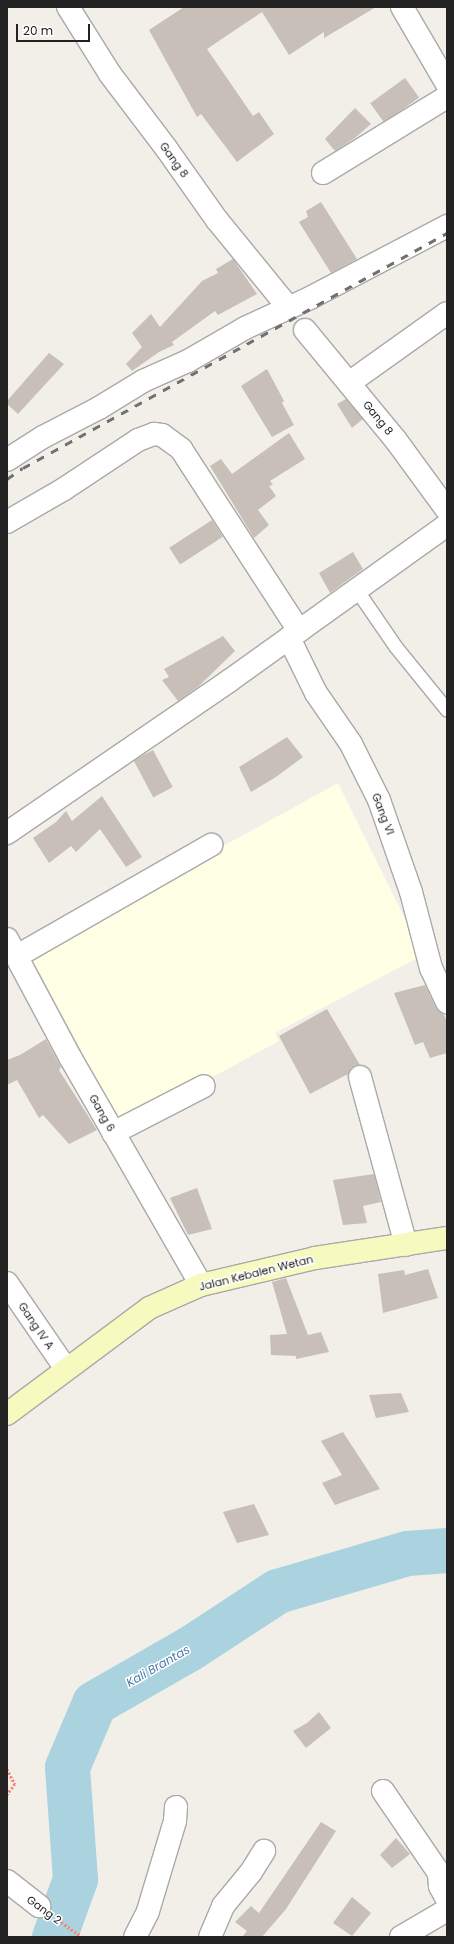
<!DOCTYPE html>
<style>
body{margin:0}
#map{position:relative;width:454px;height:1944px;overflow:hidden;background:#f2efe9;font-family:Poppins,sans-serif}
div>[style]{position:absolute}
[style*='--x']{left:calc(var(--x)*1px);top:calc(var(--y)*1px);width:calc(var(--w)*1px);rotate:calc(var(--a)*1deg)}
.education>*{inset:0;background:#ffffe5}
.river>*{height:45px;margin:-22.5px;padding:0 22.5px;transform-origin:22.5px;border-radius:22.5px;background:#aad3df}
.building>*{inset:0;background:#c7bfb8;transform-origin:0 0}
.path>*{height:2.5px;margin-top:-1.25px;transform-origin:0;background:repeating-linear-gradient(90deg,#fa8072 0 2px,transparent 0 4px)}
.roads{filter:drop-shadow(1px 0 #a9a9a9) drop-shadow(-1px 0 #a9a9a9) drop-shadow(0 1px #a9a9a9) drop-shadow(0 -1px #a9a9a9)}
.lane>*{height:13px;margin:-6.5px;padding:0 6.5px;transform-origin:6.5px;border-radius:6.5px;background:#fff}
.street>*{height:22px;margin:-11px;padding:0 11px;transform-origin:11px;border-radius:11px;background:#fff}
.secondary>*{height:22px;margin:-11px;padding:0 11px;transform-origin:11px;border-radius:11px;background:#f7fabf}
.rail>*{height:3px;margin-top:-1.5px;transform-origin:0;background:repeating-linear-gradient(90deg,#707070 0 8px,transparent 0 16px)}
span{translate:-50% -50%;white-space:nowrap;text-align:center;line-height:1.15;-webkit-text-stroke:3px #fff;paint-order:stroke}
.street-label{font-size:11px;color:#222}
.water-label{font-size:12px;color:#4a7aab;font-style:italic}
.frame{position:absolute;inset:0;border:8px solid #222;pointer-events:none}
.scale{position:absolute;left:16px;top:24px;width:74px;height:18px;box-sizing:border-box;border:2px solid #222;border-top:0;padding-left:5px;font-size:12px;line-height:14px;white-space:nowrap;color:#222;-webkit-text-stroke:3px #fff;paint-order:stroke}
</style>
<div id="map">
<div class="education">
<i style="clip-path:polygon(338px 783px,423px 955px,275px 1033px,279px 1041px,122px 1126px,29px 953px)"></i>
</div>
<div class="river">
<i style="--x:54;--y:1937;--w:62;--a:-70.1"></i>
<i style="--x:75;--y:1879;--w:112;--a:-94.1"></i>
<i style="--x:67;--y:1767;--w:69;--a:-67.1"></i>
<i style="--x:94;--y:1703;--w:111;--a:-29.8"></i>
<i style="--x:190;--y:1648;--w:104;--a:-33.2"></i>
<i style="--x:277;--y:1591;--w:135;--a:-16.3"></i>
<i style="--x:407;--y:1553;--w:40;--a:-4.3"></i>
</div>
<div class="building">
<i style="clip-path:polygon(184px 7px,376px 7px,324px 38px,324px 32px,289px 55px,262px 12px,207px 49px,253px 116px,259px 112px,274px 134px,237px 162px,201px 114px,197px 117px,149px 30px)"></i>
<i style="left:405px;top:78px;width:24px;height:43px;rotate:54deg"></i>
<i style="clip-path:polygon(355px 108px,371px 124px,355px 138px,335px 151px,325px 139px)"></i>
<i style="clip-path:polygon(321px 202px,357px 259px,331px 273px,299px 222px,308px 217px,306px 211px)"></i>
<i style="clip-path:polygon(233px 259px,257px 294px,218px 315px,215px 311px,172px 342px,174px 345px,159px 352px,132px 371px,126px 364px,142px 347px,132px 333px,151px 314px,160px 327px,202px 281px,218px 273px,216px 269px)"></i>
<i style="clip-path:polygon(49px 353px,64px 364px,18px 414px,7px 404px,7px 401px)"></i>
<i style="clip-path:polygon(267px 369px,284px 401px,282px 403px,294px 425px,272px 437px,241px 386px)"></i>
<i style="clip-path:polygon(346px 399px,363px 419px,352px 428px,337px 404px)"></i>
<i style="clip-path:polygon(289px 433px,305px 459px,270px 481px,273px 485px,269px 486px,276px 496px,258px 510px,269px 525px,254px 538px,210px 466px,221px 459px,232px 474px)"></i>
<i style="left:212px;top:520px;width:20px;height:51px;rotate:57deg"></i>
<i style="clip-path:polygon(353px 552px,363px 569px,330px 593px,319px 573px)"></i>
<i style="clip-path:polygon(223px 636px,235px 651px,199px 686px,178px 701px,162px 680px,169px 677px,164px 669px)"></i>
<i style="clip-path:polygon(287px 737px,303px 757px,276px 777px,251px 792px,239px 767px)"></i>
<i style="left:153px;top:750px;width:42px;height:22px;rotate:62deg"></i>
<i style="clip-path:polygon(102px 796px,142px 857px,126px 867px,100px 829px,76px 852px,71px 846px,49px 863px,33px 838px,56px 822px,66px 811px,72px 821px)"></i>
<i style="clip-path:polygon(425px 985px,436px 1008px,444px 1015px,447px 1022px,447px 1053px,430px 1058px,423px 1042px,415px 1045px,394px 993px)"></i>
<i style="clip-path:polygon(327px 1009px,360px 1065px,356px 1065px,351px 1068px,348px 1074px,310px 1094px,279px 1036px)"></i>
<i style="clip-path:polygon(46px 1039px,61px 1067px,59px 1070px,97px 1130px,69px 1144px,43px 1115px,39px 1118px,17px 1080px,7px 1085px,7px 1060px,20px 1055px)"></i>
<i style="clip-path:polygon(374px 1174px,381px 1202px,363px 1206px,367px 1223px,343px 1225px,333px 1180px)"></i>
<i style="clip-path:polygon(197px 1188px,212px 1229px,188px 1235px,170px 1198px)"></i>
<i style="clip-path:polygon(428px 1269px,438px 1298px,383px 1313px,378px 1274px,404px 1270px,405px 1275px)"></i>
<i style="clip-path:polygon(286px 1278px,308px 1335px,321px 1332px,329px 1352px,296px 1359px,296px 1356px,271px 1355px,270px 1335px,287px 1334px,272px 1282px)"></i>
<i style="clip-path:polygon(401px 1393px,409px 1412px,376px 1418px,369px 1395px)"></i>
<i style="clip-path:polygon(343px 1432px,380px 1489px,335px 1505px,322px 1483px,342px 1475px,321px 1441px)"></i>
<i style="clip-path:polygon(254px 1504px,269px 1535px,237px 1543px,223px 1512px)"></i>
<i style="clip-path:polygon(319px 1712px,331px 1728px,306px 1748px,293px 1731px,307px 1723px)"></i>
<i style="clip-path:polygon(321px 1822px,336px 1831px,286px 1909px,262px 1937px,242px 1937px,247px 1931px,235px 1922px,251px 1906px,259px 1913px)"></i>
<i style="clip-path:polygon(396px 1838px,410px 1854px,392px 1868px,380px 1855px)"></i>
<i style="clip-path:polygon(352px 1897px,371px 1913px,352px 1936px,333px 1923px)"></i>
</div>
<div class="path">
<i style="--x:7;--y:1769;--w:17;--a:62"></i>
<i style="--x:15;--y:1784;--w:14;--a:126"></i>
<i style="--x:58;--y:1920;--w:29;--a:35"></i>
</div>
<div class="roads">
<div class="lane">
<i style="--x:356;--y:589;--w:69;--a:55.6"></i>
<i style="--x:395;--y:646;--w:82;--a:50.9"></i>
</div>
<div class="street">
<i style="--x:68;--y:7;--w:79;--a:57.9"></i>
<i style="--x:110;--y:74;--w:93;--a:52.9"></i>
<i style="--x:166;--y:148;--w:88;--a:54.7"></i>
<i style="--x:217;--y:220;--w:112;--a:50.8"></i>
<i style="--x:402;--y:7;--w:89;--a:59.7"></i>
<i style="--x:323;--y:173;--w:145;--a:-31.5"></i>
<i style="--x:305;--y:330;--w:141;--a:50.5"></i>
<i style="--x:395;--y:439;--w:88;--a:53.8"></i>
<i style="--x:349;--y:383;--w:120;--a:-35.5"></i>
<i style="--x:7;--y:460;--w:43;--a:-32.6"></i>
<i style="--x:43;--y:437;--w:63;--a:-27.4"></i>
<i style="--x:99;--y:408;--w:52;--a:-31.5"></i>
<i style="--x:143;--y:381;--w:49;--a:-24"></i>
<i style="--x:188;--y:361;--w:66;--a:-30.1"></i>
<i style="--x:245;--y:328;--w:74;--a:-24.8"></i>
<i style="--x:312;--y:297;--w:153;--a:-27.7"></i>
<i style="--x:7;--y:522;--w:66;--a:-30.1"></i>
<i style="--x:64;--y:489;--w:89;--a:-33.5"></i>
<i style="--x:138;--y:440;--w:17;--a:-21"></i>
<i style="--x:154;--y:434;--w:8;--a:7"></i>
<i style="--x:162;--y:435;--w:24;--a:36"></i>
<i style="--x:181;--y:449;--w:217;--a:57"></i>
<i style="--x:289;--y:638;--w:61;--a:63.9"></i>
<i style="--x:316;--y:693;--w:62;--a:55.5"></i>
<i style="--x:351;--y:744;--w:63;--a:63.4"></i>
<i style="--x:379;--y:800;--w:97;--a:70.8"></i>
<i style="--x:411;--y:892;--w:79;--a:75.3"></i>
<i style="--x:431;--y:968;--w:38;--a:65"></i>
<i style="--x:7;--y:833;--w:269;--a:-34.4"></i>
<i style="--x:229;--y:681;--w:268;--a:-35.6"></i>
<i style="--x:7;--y:939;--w:134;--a:61.9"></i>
<i style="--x:70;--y:1057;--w:263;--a:60.1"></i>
<i style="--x:17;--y:956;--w:224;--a:-29.8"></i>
<i style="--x:360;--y:1077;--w:174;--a:74.7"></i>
<i style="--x:113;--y:1133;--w:102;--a:-27.3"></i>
<i style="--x:7;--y:1283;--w:104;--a:55.5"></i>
<i style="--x:383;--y:1791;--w:99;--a:55.7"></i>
<i style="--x:439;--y:1873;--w:13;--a:86"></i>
<i style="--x:440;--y:1886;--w:15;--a:62"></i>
<i style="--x:7;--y:1881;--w:41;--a:38"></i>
<i style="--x:135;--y:1937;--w:29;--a:-63"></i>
<i style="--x:148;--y:1911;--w:94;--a:-73.3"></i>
<i style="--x:175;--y:1821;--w:14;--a:-86"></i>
<i style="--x:210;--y:1937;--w:34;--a:-67"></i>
<i style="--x:223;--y:1906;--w:44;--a:-50.5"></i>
<i style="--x:251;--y:1872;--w:25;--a:-58"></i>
<i style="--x:401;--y:1937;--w:53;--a:-30.4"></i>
</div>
<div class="secondary">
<i style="--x:7;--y:1414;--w:177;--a:-36.7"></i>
<i style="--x:149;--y:1308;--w:57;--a:-23.9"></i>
<i style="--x:201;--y:1285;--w:117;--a:-13.3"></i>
<i style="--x:315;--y:1258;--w:134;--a:-8.6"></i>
</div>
</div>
<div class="rail">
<i style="--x:7;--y:479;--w:19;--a:-35"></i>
<i style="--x:23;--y:468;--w:485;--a:-29"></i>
</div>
<div class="street-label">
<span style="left:174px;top:160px;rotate:54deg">Gang 8</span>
<span style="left:378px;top:418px;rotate:51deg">Gang 8</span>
<span style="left:383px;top:814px;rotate:69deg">Gang VI</span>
<span style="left:102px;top:1113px;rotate:60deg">Gang 6</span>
<span style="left:256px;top:1273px;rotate:-14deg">Jalan Kebalen Wetan</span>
<span style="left:36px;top:1326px;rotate:56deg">Gang IV A</span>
<span style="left:44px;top:1910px;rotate:36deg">Gang 2</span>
</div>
<div class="water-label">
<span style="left:158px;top:1666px;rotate:-30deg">Kali Brantas</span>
</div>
<div class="frame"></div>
<div class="scale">20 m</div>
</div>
